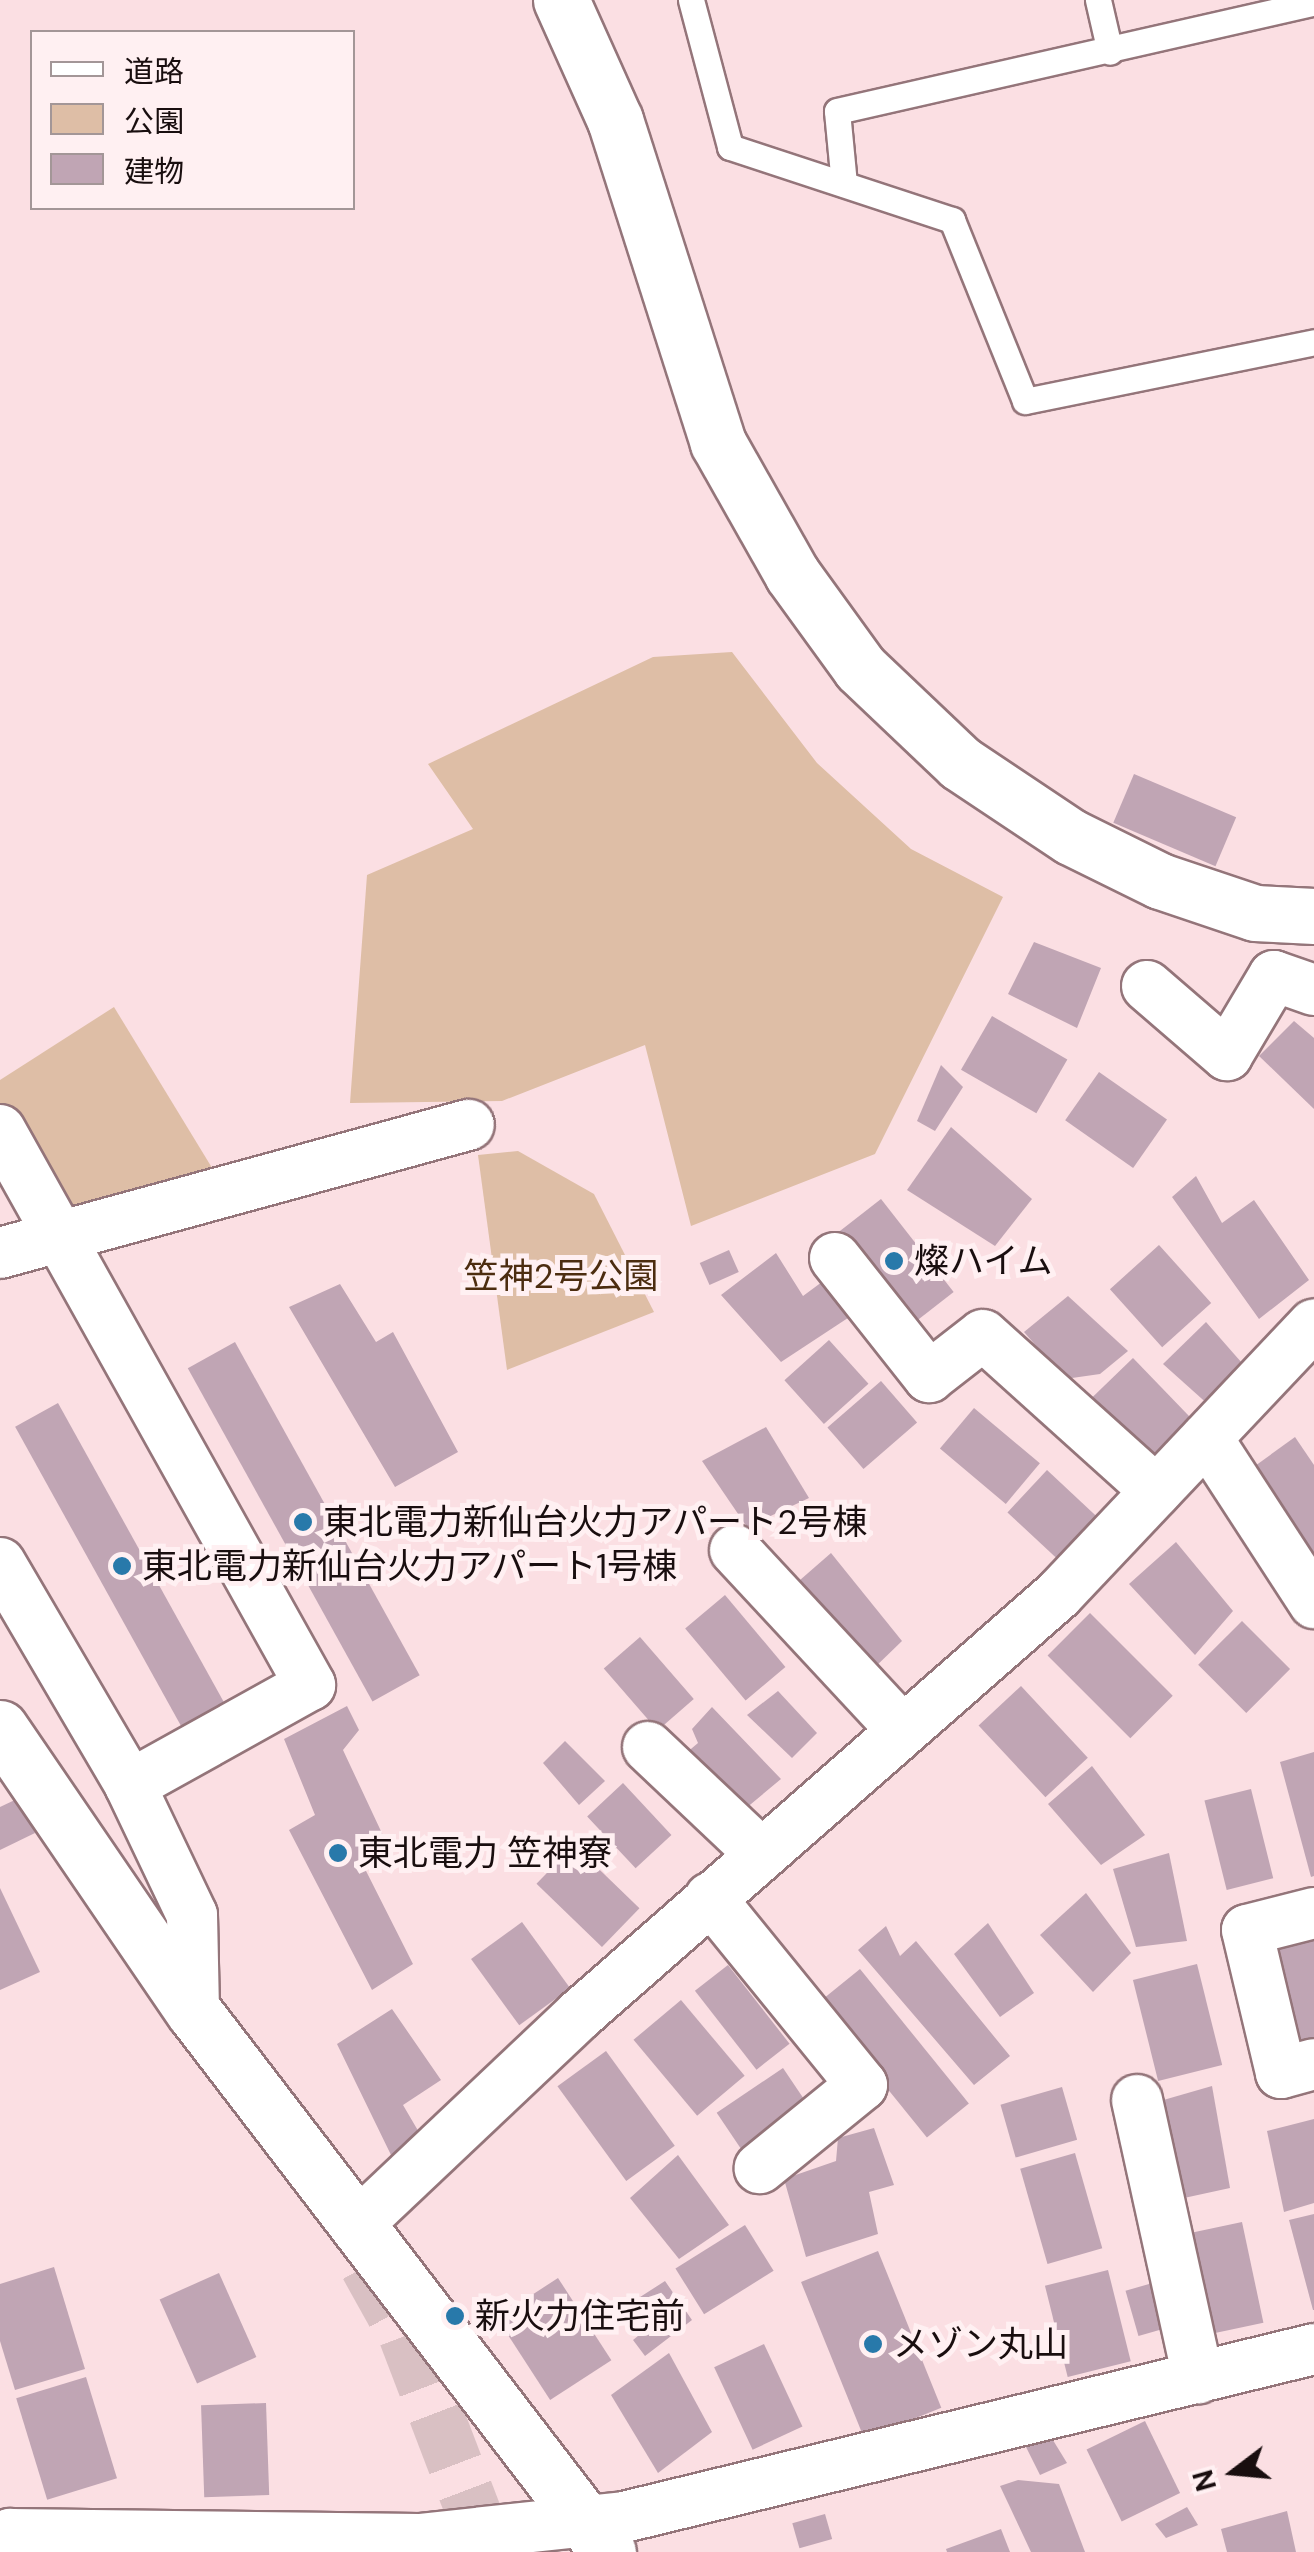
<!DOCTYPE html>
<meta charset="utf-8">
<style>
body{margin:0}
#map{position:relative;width:1314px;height:2552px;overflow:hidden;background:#fbdfe3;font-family:"DM Sans","Noto Sans JP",sans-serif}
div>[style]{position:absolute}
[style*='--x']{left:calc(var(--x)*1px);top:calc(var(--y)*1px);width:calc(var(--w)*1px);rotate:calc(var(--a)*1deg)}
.green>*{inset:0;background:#debea6}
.building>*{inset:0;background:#c0a5b4;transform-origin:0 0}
.primary-tunnel>*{height:55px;margin-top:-27.5px;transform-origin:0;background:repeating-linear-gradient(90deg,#d9c0c3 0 55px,transparent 0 83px)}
.roads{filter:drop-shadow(2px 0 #94757a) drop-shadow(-2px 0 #94757a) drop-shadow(0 2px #94757a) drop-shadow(0 -2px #94757a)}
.lane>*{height:25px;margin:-12.5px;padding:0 12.5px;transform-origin:12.5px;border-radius:12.5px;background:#fff}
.street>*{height:50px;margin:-25px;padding:0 25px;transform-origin:25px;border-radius:25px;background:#fff}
.secondary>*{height:55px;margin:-27.5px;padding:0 27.5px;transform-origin:27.5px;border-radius:27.5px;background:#fff}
.dots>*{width:28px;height:28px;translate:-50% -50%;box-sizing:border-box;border:5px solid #fff0f2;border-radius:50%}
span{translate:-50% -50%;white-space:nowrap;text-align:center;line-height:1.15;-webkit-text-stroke:10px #fff0f2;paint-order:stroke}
.poi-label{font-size:35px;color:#190e0f}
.left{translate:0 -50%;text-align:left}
.park-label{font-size:35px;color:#4c2d10}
.legend{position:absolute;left:30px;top:30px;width:325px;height:180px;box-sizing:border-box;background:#fff0f2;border:2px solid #a39697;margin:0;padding:12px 18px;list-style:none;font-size:30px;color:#190e0f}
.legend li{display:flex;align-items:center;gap:20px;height:50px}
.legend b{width:50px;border:2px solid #a39697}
.north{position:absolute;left:1184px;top:2422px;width:100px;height:100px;-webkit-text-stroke:8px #fff0f2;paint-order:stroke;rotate:254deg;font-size:28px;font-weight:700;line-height:40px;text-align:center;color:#190e0f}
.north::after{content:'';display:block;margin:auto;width:35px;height:45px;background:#190e0f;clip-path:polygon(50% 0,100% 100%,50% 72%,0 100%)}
</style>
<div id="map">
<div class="green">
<i style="clip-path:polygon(732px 652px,817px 763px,911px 849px,1003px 897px,875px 1154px,691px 1226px,645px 1045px,502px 1101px,350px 1103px,367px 875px,473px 829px,428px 764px,653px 657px)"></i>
<i style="clip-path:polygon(114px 1007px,217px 1176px,64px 1218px,0 1104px,0 1080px)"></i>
<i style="clip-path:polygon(518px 1151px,594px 1194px,654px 1312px,507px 1370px,478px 1155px)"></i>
</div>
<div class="building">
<i style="left:1134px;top:774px;width:111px;height:53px;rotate:23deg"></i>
<i style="clip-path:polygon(1034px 942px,1101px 968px,1077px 1028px,1008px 994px)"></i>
<i style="left:992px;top:1016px;width:87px;height:62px;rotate:30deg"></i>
<i style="clip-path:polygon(1294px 1021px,1314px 1038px,1314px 1109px,1259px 1056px)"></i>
<i style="clip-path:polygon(941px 1065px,963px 1087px,935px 1131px,917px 1121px)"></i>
<i style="left:1099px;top:1072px;width:83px;height:59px;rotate:35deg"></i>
<i style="clip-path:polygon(951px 1127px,1032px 1199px,995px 1246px,907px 1190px)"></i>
<i style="clip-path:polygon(1196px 1176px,1222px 1223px,1254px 1200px,1309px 1280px,1259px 1319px,1172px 1197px)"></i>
<i style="left:881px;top:1199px;width:118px;height:57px;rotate:52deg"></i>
<i style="left:1159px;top:1245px;width:78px;height:66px;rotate:48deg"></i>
<i style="left:729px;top:1250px;width:24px;height:32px;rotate:66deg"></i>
<i style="clip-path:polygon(776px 1253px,803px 1296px,826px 1279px,857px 1312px,781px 1362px,721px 1295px)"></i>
<i style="clip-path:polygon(340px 1284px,376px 1342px,393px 1332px,458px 1452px,395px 1487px,289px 1307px)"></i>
<i style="clip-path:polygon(1068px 1296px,1128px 1351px,1100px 1374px,1065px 1379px,1024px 1332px)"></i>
<i style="clip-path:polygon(1206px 1322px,1249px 1371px,1211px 1407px,1163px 1364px)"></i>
<i style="left:829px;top:1340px;width:59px;height:60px;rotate:48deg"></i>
<i style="left:235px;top:1342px;width:381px;height:54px;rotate:61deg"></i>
<i style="left:1133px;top:1358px;width:83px;height:64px;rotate:46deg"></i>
<i style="left:881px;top:1381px;width:55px;height:71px;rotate:49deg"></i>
<i style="left:58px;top:1403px;width:346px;height:49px;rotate:61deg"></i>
<i style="left:974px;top:1408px;width:86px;height:53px;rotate:40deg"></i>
<i style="clip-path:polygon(766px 1427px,809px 1498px,747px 1527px,702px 1461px)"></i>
<i style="clip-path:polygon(1295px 1437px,1314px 1465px,1314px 1571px,1248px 1471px)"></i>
<i style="left:1047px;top:1470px;width:68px;height:58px;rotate:43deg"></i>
<i style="clip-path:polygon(1176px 1542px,1233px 1611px,1195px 1655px,1129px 1584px)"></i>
<i style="clip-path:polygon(831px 1553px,902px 1641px,871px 1671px,792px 1587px)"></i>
<i style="left:725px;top:1595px;width:94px;height:52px;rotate:50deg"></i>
<i style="left:1090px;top:1613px;width:117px;height:60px;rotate:45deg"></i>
<i style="left:1242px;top:1621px;width:68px;height:62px;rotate:45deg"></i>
<i style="left:640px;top:1637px;width:82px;height:48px;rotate:49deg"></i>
<i style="left:1021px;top:1686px;width:98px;height:58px;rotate:47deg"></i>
<i style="clip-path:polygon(778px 1691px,817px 1733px,792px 1758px,747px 1715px)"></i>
<i style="clip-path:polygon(347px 1706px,359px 1730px,343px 1750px,387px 1844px,362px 1863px,413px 1964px,372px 1990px,289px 1830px,315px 1815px,284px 1739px)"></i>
<i style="clip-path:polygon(712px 1707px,781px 1779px,745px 1809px,685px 1754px,698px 1743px,692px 1729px)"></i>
<i style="clip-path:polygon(565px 1741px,605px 1781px,579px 1805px,543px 1763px)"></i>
<i style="clip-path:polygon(1314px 1752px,1314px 1876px,1311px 1877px,1280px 1762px)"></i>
<i style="clip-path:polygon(1092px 1766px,1145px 1835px,1101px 1865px,1048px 1804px)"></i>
<i style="left:623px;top:1783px;width:71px;height:49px;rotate:47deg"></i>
<i style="left:1251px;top:1789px;width:92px;height:48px;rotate:76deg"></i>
<i style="clip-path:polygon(19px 1798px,35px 1833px,0 1850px,0 1807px)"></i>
<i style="left:574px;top:1845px;width:91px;height:54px;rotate:44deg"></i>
<i style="clip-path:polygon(1169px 1853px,1187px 1941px,1136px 1947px,1113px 1869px)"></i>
<i style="clip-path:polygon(0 1888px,40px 1972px,0 1990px)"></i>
<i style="clip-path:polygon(1086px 1893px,1131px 1953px,1093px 1992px,1040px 1935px)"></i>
<i style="left:522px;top:1922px;width:82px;height:63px;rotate:54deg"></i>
<i style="clip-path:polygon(988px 1923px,1034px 1993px,1000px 2017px,954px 1954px)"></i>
<i style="clip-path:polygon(886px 1926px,900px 1956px,916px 1941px,1010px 2056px,974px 2085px,858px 1950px)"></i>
<i style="clip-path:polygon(1314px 1929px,1314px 2045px,1301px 2048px,1270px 1939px)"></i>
<i style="left:1197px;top:1964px;width:104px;height:66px;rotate:76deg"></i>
<i style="left:728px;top:1965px;width:100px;height:42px;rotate:52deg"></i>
<i style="left:860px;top:1969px;width:173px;height:54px;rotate:51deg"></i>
<i style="left:681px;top:2000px;width:99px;height:62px;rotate:50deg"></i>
<i style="clip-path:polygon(392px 2009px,441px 2080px,403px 2105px,420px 2134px,391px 2155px,337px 2044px)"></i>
<i style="left:606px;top:2051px;width:117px;height:60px;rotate:54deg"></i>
<i style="left:783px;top:2068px;width:53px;height:80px;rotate:56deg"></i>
<i style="clip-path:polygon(1212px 2086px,1230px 2188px,1184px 2198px,1160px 2101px)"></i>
<i style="left:1062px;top:2087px;width:55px;height:64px;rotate:74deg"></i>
<i style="clip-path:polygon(1314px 2119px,1314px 2203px,1284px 2212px,1267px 2131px)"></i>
<i style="clip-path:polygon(874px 2128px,894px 2185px,869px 2192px,878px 2234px,806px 2257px,784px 2179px,836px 2161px,838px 2138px)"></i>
<i style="left:1075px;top:2153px;width:99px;height:57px;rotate:74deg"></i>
<i style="clip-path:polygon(678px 2155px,729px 2225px,679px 2259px,630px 2198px)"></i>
<i style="clip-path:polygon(1314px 2214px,1314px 2310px,1313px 2310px,1289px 2220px)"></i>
<i style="left:1242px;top:2222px;width:103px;height:53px;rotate:78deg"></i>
<i style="left:745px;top:2225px;width:54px;height:82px;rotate:58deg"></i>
<i style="left:878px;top:2251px;width:169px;height:83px;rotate:68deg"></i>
<i style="clip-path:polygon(54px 2267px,85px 2369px,15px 2390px,0 2341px,0 2284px)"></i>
<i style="left:1108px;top:2270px;width:94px;height:65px;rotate:76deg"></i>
<i style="left:219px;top:2273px;width:92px;height:65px;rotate:66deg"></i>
<i style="left:558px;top:2278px;width:98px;height:73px;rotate:57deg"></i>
<i style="left:1163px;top:2280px;width:47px;height:39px;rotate:74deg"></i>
<i style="clip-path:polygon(665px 2281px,692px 2320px,645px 2356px,633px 2340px,654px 2323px,637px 2299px)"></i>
<i style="left:764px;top:2344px;width:91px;height:55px;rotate:65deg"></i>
<i style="clip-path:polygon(669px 2353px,712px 2432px,658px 2473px,611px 2395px)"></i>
<i style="left:86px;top:2377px;width:106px;height:73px;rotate:73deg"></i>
<i style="left:266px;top:2403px;width:92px;height:65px;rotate:88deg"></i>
<i style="left:1145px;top:2421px;width:80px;height:65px;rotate:64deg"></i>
<i style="clip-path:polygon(1048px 2432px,1067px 2463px,1040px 2475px,1025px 2445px)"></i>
<i style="clip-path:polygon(1018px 2480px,1059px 2484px,1085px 2552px,1031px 2552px,1000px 2486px)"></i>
<i style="clip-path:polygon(1187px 2507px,1198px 2525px,1166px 2538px,1155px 2524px)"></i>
<i style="clip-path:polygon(1287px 2511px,1296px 2552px,1227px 2552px,1221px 2529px)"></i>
<i style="left:825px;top:2514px;width:26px;height:34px;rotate:74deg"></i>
<i style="clip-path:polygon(1001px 2529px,1010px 2552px,947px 2552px,946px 2549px)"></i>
</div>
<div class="primary-tunnel">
<i style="--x:367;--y:2265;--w:80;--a:60.9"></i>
<i style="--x:406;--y:2335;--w:232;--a:69.1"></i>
</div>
<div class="roads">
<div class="lane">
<i style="--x:691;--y:0;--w:152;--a:75.1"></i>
<i style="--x:730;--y:147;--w:234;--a:18.2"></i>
<i style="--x:952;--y:220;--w:195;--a:68"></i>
<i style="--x:1025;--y:401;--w:295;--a:-11.5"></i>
<i style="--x:1098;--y:0;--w:53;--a:77"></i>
<i style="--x:844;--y:184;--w:73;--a:-95.5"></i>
<i style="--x:837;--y:111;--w:489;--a:-12.8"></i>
</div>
<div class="street">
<i style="--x:1147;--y:986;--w:106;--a:40.8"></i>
<i style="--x:1227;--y:1055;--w:92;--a:-59.3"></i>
<i style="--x:1274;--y:976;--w:42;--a:19.3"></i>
<i style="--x:0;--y:1130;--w:636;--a:60.81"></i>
<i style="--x:310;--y:1685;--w:206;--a:150.9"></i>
<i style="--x:0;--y:1253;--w:486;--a:-15.3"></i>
<i style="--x:835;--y:1258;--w:152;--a:51.7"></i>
<i style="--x:929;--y:1377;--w:68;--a:-37.9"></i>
<i style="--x:983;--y:1335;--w:233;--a:42"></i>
<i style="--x:1207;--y:1438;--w:197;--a:57"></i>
<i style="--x:735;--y:1550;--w:246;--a:47.1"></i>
<i style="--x:0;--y:1563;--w:257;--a:59.6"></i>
<i style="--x:130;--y:1785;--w:144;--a:64.5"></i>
<i style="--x:192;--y:1915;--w:97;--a:88.8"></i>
<i style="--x:648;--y:1747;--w:154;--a:43.4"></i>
<i style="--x:710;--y:1898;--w:241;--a:50.9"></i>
<i style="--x:862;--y:2085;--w:132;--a:140.9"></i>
<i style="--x:1314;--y:1913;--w:69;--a:165.8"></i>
<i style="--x:1247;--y:1930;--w:147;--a:76.6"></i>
<i style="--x:1281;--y:2073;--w:34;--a:-15"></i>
<i style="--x:1137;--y:2100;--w:285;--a:77.6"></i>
<i style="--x:357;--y:2225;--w:306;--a:-43.4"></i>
<i style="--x:579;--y:2015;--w:638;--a:-41.25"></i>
<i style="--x:1059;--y:1594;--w:371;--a:-46.6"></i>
<i style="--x:0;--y:2540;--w:12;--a:-31"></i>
<i style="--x:10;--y:2534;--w:409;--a:0.7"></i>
<i style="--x:419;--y:2539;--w:206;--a:-6.1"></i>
<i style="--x:624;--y:2517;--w:710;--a:-13.68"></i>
</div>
<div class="secondary">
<i style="--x:561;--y:0;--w:132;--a:65.8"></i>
<i style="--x:615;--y:120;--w:339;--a:72.3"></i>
<i style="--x:718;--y:443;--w:150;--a:60.5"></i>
<i style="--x:792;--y:574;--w:116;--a:54.1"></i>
<i style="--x:860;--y:668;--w:138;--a:43.5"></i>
<i style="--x:960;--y:763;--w:133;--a:33.7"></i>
<i style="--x:1071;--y:837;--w:99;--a:26.3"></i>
<i style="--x:1160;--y:881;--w:100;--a:18.6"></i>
<i style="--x:1255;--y:913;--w:59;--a:2.9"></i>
<i style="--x:0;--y:1728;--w:344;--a:55.7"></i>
<i style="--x:194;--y:2012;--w:680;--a:52.52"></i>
</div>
</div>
<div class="dots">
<i style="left:894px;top:1261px;background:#2879aa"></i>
<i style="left:303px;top:1522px;background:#2879aa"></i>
<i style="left:122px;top:1566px;background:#2879aa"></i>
<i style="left:338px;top:1853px;background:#2879aa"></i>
<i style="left:455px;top:2316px;background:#2879aa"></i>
<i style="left:873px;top:2344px;background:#2879aa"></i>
</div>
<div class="poi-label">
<span class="left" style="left:914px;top:1261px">燦ハイム</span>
<span class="left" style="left:323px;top:1522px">東北電力新仙台火力アパート2号棟</span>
<span class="left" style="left:142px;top:1566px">東北電力新仙台火力アパート1号棟</span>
<span class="left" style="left:358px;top:1853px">東北電力 笠神寮</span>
<span class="left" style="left:475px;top:2316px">新火力住宅前</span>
<span class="left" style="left:893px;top:2344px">メゾン丸山</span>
</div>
<div class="park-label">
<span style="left:561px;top:1276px">笠神2号公園</span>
</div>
<ul class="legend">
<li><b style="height:12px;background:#fff"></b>道路</li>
<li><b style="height:28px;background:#debea6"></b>公園</li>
<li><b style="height:28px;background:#c0a5b4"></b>建物</li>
</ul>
<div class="north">N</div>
</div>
